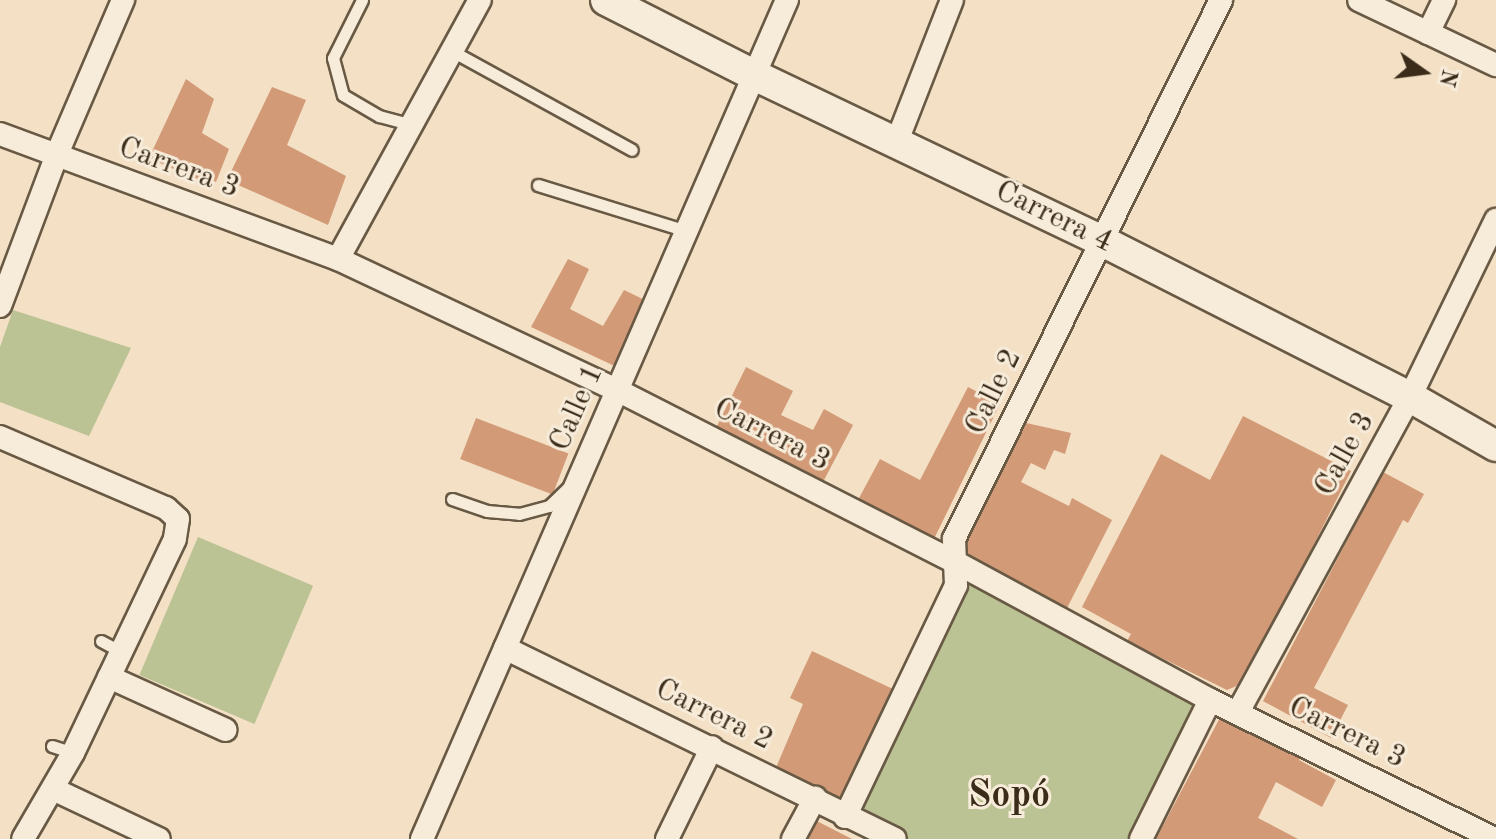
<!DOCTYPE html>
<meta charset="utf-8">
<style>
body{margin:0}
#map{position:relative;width:1496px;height:839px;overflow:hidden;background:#f3e0c5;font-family:"Old Standard TT",serif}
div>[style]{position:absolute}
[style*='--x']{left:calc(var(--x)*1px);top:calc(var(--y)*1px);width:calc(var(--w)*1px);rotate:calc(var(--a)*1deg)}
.green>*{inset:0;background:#bbc294;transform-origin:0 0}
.building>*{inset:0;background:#d29a76;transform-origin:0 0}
.roads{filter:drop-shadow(2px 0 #685944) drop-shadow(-2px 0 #685944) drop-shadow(0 2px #685944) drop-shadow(0 -2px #685944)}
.lane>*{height:11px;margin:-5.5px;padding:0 5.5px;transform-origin:5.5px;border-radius:5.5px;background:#f7ebd9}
.street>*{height:22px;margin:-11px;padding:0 11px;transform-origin:11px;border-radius:11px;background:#f7ebd9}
.secondary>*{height:30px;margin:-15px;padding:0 15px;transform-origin:15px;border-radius:15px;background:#f7ebd9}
span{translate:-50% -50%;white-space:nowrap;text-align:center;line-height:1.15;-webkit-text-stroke:6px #f7ebd9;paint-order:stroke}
.street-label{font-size:30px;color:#3a2c19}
.district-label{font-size:38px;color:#3a2c19;font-weight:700}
.north{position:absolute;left:1384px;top:32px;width:80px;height:80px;-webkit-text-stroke:6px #f7ebd9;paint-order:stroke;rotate:104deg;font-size:22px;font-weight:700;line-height:32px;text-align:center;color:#3a2c19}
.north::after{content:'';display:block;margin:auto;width:28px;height:36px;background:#3a2c19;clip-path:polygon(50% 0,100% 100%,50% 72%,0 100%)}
</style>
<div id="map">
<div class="green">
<i style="clip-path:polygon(13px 310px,131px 348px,89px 436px,0 402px,0 347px)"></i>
<i style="left:198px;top:537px;width:125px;height:150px;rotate:23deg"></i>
<i style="clip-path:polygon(955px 562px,1210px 700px,1141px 839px,895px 839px,845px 817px)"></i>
</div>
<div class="building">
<i style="clip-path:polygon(186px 79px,214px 99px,202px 133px,229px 149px,214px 187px,149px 158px)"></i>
<i style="clip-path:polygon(272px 87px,306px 100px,287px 145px,346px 176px,328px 225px,227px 180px)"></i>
<i style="clip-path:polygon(568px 259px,589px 269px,570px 309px,603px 326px,624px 290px,653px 304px,619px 368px,531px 327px)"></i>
<i style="clip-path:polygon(746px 367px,793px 391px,781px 415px,813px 430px,824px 409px,853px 425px,823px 482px,716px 428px)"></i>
<i style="clip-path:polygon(968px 387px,1000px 404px,933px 541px,858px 500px,880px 459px,920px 480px)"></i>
<i style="clip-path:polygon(1243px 416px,1351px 471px,1262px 647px,1239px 685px,1227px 690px,1127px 641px,1131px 634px,1082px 607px,1161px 454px,1210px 480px)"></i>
<i style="left:476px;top:418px;width:99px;height:44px;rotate:21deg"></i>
<i style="clip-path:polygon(1022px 422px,1071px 433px,1065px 454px,1054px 450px,1045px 470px,1031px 463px,1021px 482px,1069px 506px,1072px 498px,1112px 520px,1066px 610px,959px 555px)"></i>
<i style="clip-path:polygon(1383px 472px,1424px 494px,1408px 523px,1403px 520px,1314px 688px,1348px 705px,1331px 738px,1263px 701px)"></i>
<i style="clip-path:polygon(812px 651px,895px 690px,844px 799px,775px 770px,803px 704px,790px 698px)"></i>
<i style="clip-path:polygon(1224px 710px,1303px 752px,1299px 760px,1336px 780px,1322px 807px,1276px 782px,1258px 818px,1298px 839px,1156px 839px)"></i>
<i style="clip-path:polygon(807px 816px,852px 839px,810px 839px,798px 833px)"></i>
</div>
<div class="roads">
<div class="lane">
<i style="--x:362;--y:0;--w:65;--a:116.6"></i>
<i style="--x:333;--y:58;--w:38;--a:75"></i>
<i style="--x:343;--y:95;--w:42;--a:30.3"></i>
<i style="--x:379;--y:116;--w:34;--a:15"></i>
<i style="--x:452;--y:51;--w:205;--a:28.8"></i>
<i style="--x:538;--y:185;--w:156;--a:17.2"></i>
<i style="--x:452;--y:499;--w:37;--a:19"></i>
<i style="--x:487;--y:511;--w:32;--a:5"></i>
<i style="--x:519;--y:514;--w:31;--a:-15"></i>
<i style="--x:549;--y:506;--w:28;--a:-44"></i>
<i style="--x:101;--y:641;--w:21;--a:28"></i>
<i style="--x:52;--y:746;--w:22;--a:18"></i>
</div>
<div class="street">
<i style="--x:1359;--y:0;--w:152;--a:25.4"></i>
<i style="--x:1428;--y:33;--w:37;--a:-64"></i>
<i style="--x:0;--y:134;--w:360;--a:20.3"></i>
<i style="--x:338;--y:259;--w:308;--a:25.2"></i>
<i style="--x:617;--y:390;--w:379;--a:27"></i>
<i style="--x:955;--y:562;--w:290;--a:28.4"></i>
<i style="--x:1210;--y:700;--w:317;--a:26"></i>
<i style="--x:897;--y:141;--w:151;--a:-68.7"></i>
<i style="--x:338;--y:259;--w:295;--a:-61.3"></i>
<i style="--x:0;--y:306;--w:162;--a:-69.4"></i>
<i style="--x:57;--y:154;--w:168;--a:-66.8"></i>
<i style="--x:0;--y:437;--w:181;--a:23.2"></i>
<i style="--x:166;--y:508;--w:16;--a:43"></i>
<i style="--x:178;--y:519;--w:20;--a:99"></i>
<i style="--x:175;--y:539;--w:237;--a:115.5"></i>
<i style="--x:73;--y:753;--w:99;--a:120.2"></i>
<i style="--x:505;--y:648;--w:434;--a:26.1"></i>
<i style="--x:109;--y:677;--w:128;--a:24.4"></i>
<i style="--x:1238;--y:712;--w:359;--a:-61.4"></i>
<i style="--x:1410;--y:397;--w:197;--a:-64.1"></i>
<i style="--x:53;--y:789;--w:117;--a:25.3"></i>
<i style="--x:845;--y:817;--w:257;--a:-64.4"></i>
<i style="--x:956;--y:585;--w:46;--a:-92.5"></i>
<i style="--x:954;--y:539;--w:602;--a:-63.65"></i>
<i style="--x:422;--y:839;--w:915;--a:-66.49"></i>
<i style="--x:667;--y:839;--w:102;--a:-63.9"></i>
<i style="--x:793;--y:839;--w:47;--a:-61.8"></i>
<i style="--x:1141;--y:839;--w:155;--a:-63.6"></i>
</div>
<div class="secondary">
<i style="--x:606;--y:0;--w:166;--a:26.9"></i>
<i style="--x:754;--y:75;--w:386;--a:25.5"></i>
<i style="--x:1102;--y:241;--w:345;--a:26.9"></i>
<i style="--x:1410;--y:397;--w:99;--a:29.7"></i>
</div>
</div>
<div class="street-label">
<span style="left:179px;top:168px;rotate:20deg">Carrera 3</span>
<span style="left:1054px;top:217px;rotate:26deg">Carrera 4</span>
<span style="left:994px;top:392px;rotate:-64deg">Calle 2</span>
<span style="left:577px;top:408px;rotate:-66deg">Calle 1</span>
<span style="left:772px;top:435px;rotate:27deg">Carrera 3</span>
<span style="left:1345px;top:454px;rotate:-61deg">Calle 3</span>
<span style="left:714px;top:715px;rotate:26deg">Carrera 2</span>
<span style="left:1347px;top:733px;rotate:26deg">Carrera 3</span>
</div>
<div class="district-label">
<span style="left:1009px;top:797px">Sopó</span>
</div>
<div class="north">N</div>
</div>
